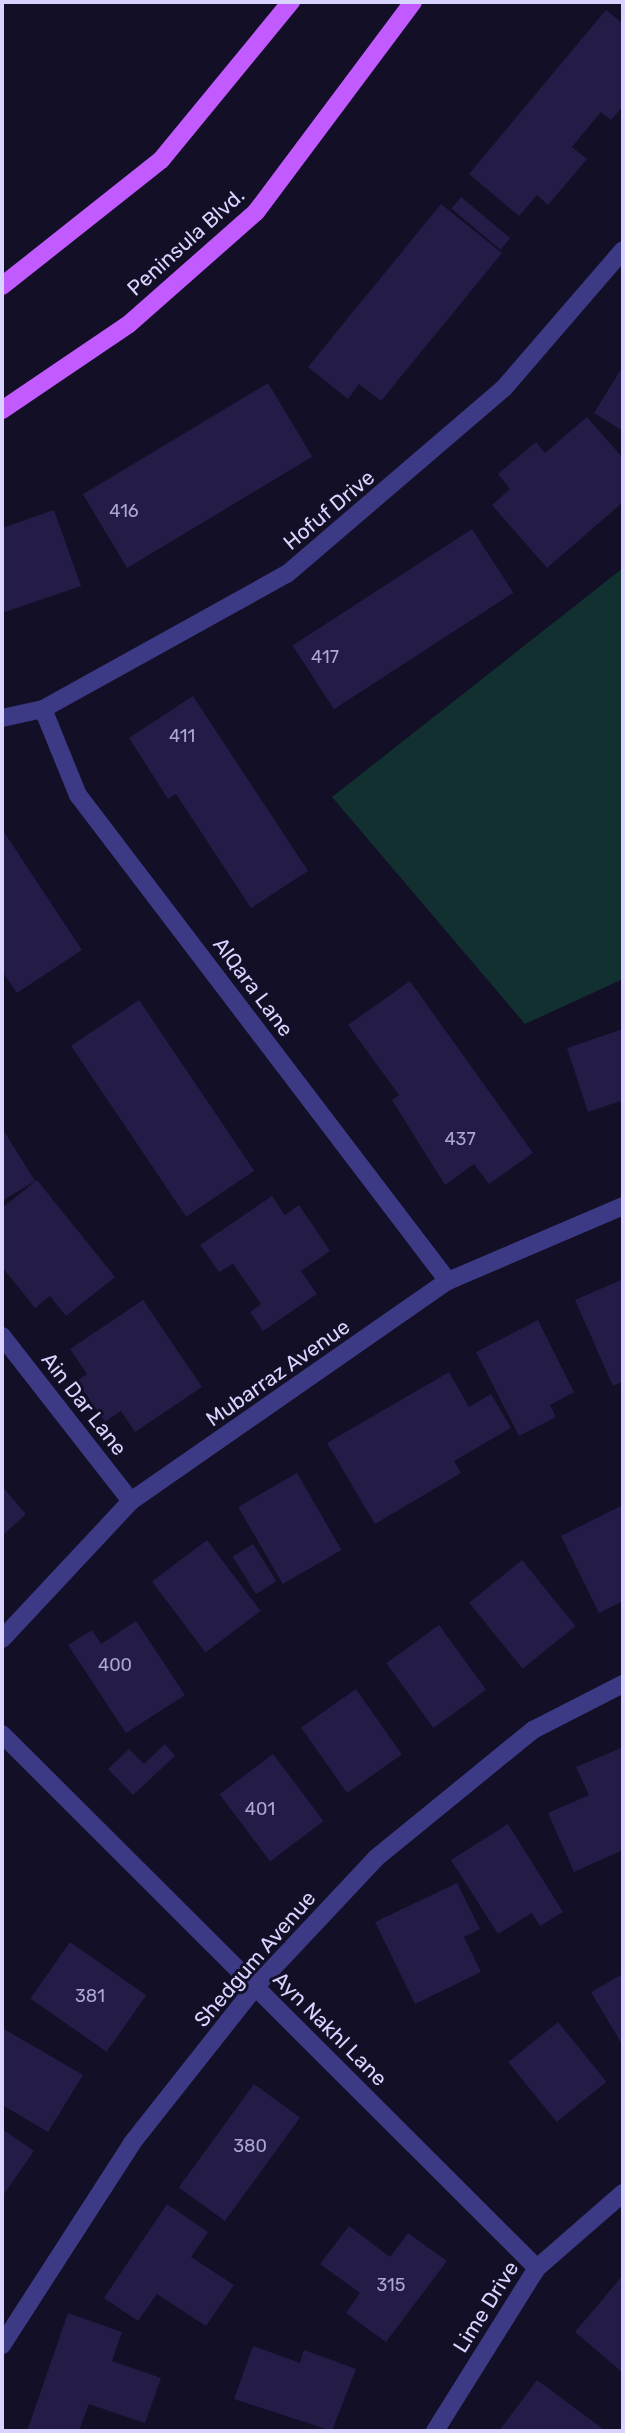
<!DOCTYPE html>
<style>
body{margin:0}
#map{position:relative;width:625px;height:2433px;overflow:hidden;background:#130f26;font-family:Rubik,sans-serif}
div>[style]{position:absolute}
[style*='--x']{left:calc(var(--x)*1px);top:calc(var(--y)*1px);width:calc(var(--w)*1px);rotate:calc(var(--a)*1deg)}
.green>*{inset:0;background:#12302f}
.building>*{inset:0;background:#241b47;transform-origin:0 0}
.minor>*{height:18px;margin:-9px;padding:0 9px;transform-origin:9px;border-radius:9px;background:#3d3a85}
.major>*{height:18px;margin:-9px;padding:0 9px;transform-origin:9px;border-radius:9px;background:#c25bff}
span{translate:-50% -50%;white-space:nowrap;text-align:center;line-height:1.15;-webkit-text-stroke:6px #130f26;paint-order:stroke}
.number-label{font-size:18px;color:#aca6d1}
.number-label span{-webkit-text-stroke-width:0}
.street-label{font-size:21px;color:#d9d4ff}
.frame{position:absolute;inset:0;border:4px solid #d9d4ff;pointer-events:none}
</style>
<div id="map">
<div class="green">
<i style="clip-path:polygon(623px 568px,623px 979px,525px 1024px,332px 797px)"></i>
</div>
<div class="building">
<i style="clip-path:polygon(606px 10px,623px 24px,623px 106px,611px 120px,601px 112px,572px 147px,587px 159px,548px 205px,537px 195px,519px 216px,469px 174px)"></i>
<i style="left:461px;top:197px;width:64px;height:15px;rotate:40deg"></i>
<i style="clip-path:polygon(441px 204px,502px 253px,381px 401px,359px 384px,348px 399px,308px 367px)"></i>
<i style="clip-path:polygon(623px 366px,623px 431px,594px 413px)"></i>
<i style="left:268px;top:383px;width:86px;height:216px;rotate:59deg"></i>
<i style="clip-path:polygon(587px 417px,623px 458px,623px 502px,547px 568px,492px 505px,510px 489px,498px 474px,536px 442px,545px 453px)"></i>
<i style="clip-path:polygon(54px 510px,81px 586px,2px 613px,2px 528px)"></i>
<i style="left:472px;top:529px;width:76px;height:214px;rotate:57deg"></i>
<i style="clip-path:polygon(193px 696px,308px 871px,251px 908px,176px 794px,168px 799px,129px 738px)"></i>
<i style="clip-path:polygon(2px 829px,82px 950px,17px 993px,2px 971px)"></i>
<i style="clip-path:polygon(410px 981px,533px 1153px,489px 1184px,474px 1164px,445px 1185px,392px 1100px,399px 1095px,348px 1025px)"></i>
<i style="left:139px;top:1000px;width:206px;height:82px;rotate:56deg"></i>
<i style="clip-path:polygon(623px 1029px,623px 1111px,620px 1101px,588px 1112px,567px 1048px)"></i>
<i style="clip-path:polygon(2px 1128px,35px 1181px,2px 1201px)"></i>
<i style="clip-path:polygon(37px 1180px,115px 1277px,66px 1316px,50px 1296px,35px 1308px,2px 1267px,2px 1208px)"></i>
<i style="clip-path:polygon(272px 1196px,285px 1215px,299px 1205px,330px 1251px,301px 1271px,317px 1294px,263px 1331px,250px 1312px,261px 1304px,233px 1264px,219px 1272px,200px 1245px)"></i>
<i style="clip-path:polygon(623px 1279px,623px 1381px,613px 1386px,575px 1300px)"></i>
<i style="clip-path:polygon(143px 1300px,202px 1387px,135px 1432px,121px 1411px,105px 1422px,77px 1381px,87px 1374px,70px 1349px)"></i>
<i style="clip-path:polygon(538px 1320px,574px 1392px,550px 1405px,556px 1417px,519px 1436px,476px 1352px)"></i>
<i style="clip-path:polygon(449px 1372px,469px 1407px,491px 1394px,511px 1428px,454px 1461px,461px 1473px,375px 1524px,327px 1443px)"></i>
<i style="left:297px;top:1473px;width:89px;height:68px;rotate:60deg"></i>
<i style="clip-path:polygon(2px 1486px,26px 1514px,2px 1536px)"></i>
<i style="clip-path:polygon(623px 1505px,623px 1601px,599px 1613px,561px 1536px)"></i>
<i style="left:207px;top:1540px;width:89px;height:69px;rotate:53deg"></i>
<i style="left:253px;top:1544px;width:44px;height:24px;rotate:58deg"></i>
<i style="left:522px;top:1560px;width:85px;height:68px;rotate:51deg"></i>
<i style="clip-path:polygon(136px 1621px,185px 1695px,126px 1733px,68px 1645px,92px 1630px,101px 1644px)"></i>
<i style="left:439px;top:1625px;width:80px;height:65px;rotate:54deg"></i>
<i style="left:356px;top:1689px;width:80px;height:67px;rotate:55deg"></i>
<i style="clip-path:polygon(165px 1744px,175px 1756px,133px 1795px,108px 1769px,129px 1749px,144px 1764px)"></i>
<i style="clip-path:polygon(623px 1747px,623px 1850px,574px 1872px,548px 1813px,589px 1795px,576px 1767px)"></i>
<i style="left:273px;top:1754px;width:84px;height:67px;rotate:53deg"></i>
<i style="clip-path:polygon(508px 1824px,563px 1912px,540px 1926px,532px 1913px,498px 1934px,451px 1860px)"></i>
<i style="clip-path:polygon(457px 1883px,480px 1929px,464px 1937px,481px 1972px,415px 2004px,375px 1922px)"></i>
<i style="left:70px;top:1942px;width:93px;height:69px;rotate:35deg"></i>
<i style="clip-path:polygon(623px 1974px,623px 2046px,591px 1992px)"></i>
<i style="left:558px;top:2022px;width:77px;height:64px;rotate:51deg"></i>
<i style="clip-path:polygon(4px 2029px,83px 2075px,48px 2132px,2px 2105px)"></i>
<i style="left:254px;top:2084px;width:57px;height:128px;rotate:36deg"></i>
<i style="clip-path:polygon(2px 2129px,34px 2151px,2px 2197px)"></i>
<i style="clip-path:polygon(167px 2204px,208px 2232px,191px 2257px,234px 2285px,206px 2326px,157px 2294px,138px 2321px,104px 2298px)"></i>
<i style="clip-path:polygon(349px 2226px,390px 2257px,408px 2233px,447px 2261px,386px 2342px,346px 2313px,360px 2293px,320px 2264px)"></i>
<i style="clip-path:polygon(623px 2275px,623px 2373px,575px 2332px)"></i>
<i style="clip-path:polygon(68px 2313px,122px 2332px,112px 2361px,161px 2378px,145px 2423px,89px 2404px,79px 2431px,27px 2431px)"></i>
<i style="clip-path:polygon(253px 2346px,300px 2363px,304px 2350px,356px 2369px,332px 2431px,234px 2399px)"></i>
<i style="clip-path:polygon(537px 2380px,602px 2428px,599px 2431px,499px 2431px)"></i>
</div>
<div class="minor">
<i style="--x:43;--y:709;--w:93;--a:67.9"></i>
<i style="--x:78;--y:795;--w:611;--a:52.72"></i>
<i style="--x:2;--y:718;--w:42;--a:-12.4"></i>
<i style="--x:43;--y:709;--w:279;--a:-29"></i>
<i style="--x:287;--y:574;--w:286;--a:-40.6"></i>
<i style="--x:504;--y:388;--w:182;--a:-49.2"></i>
<i style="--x:2;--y:1336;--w:209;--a:52"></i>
<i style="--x:2;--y:1639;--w:189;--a:-46.9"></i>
<i style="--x:131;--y:1501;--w:386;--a:-34.8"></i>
<i style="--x:448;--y:1281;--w:190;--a:-23.2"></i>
<i style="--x:2;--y:1734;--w:756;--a:44.95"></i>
<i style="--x:2;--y:2345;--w:240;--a:-57.2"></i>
<i style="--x:132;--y:2143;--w:199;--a:-51.7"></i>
<i style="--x:255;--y:1987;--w:177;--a:-46.8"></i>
<i style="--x:376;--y:1858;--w:203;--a:-39.2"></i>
<i style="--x:533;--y:1730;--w:101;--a:-27.1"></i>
<i style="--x:435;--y:2431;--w:192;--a:-58"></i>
<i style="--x:537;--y:2268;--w:114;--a:-41.1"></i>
</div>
<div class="major">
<i style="--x:2;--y:286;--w:203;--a:-38.4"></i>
<i style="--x:161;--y:160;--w:205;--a:-50.6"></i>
<i style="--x:2;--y:410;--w:153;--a:-34.1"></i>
<i style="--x:129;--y:324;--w:169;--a:-41.4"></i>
<i style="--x:256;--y:212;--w:262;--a:-53.2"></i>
</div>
<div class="number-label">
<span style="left:124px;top:511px">416</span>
<span style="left:325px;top:657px">417</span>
<span style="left:182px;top:736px">411</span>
<span style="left:460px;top:1139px">437</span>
<span style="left:115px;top:1665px">400</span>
<span style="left:260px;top:1809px">401</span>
<span style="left:90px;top:1996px">381</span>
<span style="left:250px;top:2146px">380</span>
<span style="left:391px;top:2285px">315</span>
</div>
<div class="street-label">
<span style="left:186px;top:242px;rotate:-42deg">Peninsula Blvd.</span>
<span style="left:329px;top:510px;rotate:-40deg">Hofuf Drive</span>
<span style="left:253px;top:987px;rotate:53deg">AlQara Lane</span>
<span style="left:278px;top:1373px;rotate:-35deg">Mubarraz Avenue</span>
<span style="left:84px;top:1404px;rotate:52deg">Ain Dar Lane</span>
<span style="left:255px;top:1959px;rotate:-49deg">Shedgum Avenue</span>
<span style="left:330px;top:2029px;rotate:45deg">Ayn Nakhl Lane</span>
<span style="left:486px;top:2307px;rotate:-58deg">Lime Drive</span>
</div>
<div class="frame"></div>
</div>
